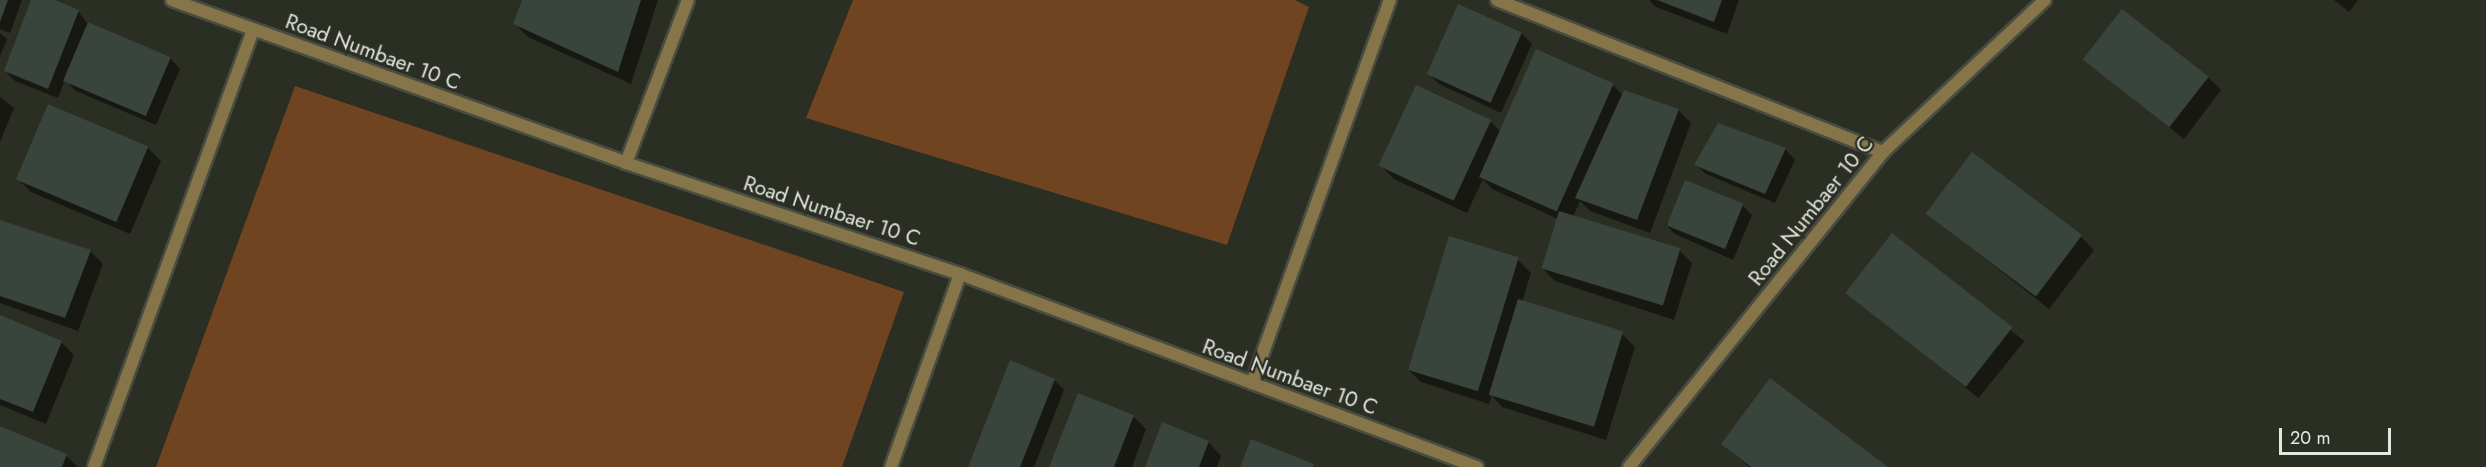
<!DOCTYPE html>
<style>
body{margin:0}
#map{position:relative;width:2486px;height:467px;overflow:hidden;background:#2b2e23;font-family:Jost,sans-serif}
div>[style]{position:absolute}
[style*='--x']{left:calc(var(--x)*1px);top:calc(var(--y)*1px);width:calc(var(--w)*1px);rotate:calc(var(--a)*1deg)}
.green>*{inset:0;background:#704420}
.shadow>*{inset:0;background:#0007;transform-origin:0 0}
.building>*{inset:0;background:#39443c;transform-origin:0 0}
.roads{filter:drop-shadow(2px 0 #494c41) drop-shadow(-2px 0 #494c41) drop-shadow(0 2px #494c41) drop-shadow(0 -2px #494c41)}
.street>*{height:12px;margin:-6px;padding:0 6px;transform-origin:6px;border-radius:6px;background:#857549}
span{translate:-50% -50%;white-space:nowrap;text-align:center;line-height:1.15;-webkit-text-stroke:4.5px #2b2e23;paint-order:stroke}
.street-label{font-size:21px;color:#e4e7e0}
.scale{position:absolute;left:2279px;top:428px;width:112px;height:27px;box-sizing:border-box;border:3px solid #e4e7e0;border-top:0;padding-left:8px;font-size:18px;line-height:21px;white-space:nowrap;color:#e4e7e0;-webkit-text-stroke:4px #2b2e23;paint-order:stroke}
</style>
<div id="map">
<div class="green">
<i style="clip-path:polygon(853px 0,1295px 0,1309px 7px,1227px 245px,806px 118px)"></i>
<i style="clip-path:polygon(295px 86px,904px 292px,842px 467px,156px 467px)"></i>
</div>
<div class="shadow">
<i style="clip-path:polygon(0 0,22px 0,10px 33px,0 29px)"></i>
<i style="clip-path:polygon(33px 0,51px 0,78px 11px,87px 23px,170px 58px,180px 69px,156px 125px,76px 91px,65px 80px,58px 98px,15px 81px,5px 71px)"></i>
<i style="clip-path:polygon(524px 0,658px 0,631px 84px,528px 37px,515px 24px)"></i>
<i style="clip-path:polygon(1649px 0,1739px 0,1727px 34px,1656px 7px)"></i>
<i style="clip-path:polygon(2334px 0,2358px 0,2349px 12px)"></i>
<i style="clip-path:polygon(1459px 6px,1522px 34px,1532px 44px,1501px 113px,1439px 84px,1429px 74px)"></i>
<i style="clip-path:polygon(0 33px,7px 39px,0 56px)"></i>
<i style="clip-path:polygon(2085px 60px,2208px 77px,2221px 90px,2184px 139px)"></i>
<i style="clip-path:polygon(1613px 85px,1623px 96px,1678px 110px,1691px 123px,1650px 233px,1590px 211px,1580px 201px,1573px 217px,1679px 250px,1692px 263px,1674px 320px,1555px 281px,1542px 268px,1558px 219px,1492px 189px,1483px 179px,1467px 213px,1394px 179px,1381px 166px,1490px 121px,1500px 131px)"></i>
<i style="clip-path:polygon(0 97px,14px 108px,0 142px)"></i>
<i style="clip-path:polygon(148px 148px,161px 161px,130px 234px,31px 192px,18px 179px)"></i>
<i style="clip-path:polygon(1785px 149px,1795px 160px,1775px 203px,1706px 174px,1695px 164px)"></i>
<i style="clip-path:polygon(1742px 205px,1752px 215px,1733px 260px,1675px 234px,1665px 224px)"></i>
<i style="clip-path:polygon(1927px 213px,2081px 237px,2094px 250px,2049px 309px)"></i>
<i style="clip-path:polygon(0 224px,90px 251px,103px 264px,78px 331px,0 303px)"></i>
<i style="left:1893px;top:235px;width:169px;height:73px;rotate:39deg"></i>
<i style="clip-path:polygon(1518px 260px,1531px 273px,1522px 302px,1622px 334px,1635px 347px,1606px 440px,1502px 407px,1492px 396px,1489px 404px,1421px 382px,1408px 369px)"></i>
<i style="clip-path:polygon(0 317px,61px 342px,74px 355px,46px 424px,0 405px)"></i>
<i style="clip-path:polygon(1054px 380px,1064px 390px,1034px 467px,969px 467px)"></i>
<i style="clip-path:polygon(1133px 416px,1146px 429px,1132px 467px,1050px 467px)"></i>
<i style="clip-path:polygon(0 428px,66px 456px,78px 467px,0 467px)"></i>
<i style="clip-path:polygon(1208px 442px,1221px 456px,1217px 467px,1146px 467px)"></i>
<i style="clip-path:polygon(1723px 444px,1885px 467px,1749px 467px)"></i>
</div>
<div class="building">
<i style="clip-path:polygon(0 0,8px 0,0 22px)"></i>
<i style="clip-path:polygon(31px 0,55px 0,79px 10px,48px 89px,4px 71px)"></i>
<i style="clip-path:polygon(522px 0,641px 0,618px 72px,513px 24px)"></i>
<i style="clip-path:polygon(1657px 0,1722px 0,1714px 22px)"></i>
<i style="left:1458px;top:4px;width:70px;height:77px;rotate:24deg"></i>
<i style="left:2122px;top:9px;width:110px;height:64px;rotate:38deg"></i>
<i style="left:88px;top:22px;width:90px;height:64px;rotate:23deg"></i>
<i style="left:1536px;top:49px;width:85px;height:140px;rotate:24deg"></i>
<i style="left:1416px;top:85px;width:83px;height:89px;rotate:25deg"></i>
<i style="clip-path:polygon(1624px 90px,1679px 109px,1637px 220px,1575px 198px)"></i>
<i style="left:48px;top:104px;width:109px;height:82px;rotate:23deg"></i>
<i style="clip-path:polygon(1718px 123px,1786px 148px,1765px 194px,1694px 165px)"></i>
<i style="left:1972px;top:152px;width:138px;height:77px;rotate:37deg"></i>
<i style="left:1685px;top:180px;width:63px;height:49px;rotate:22deg"></i>
<i style="left:1559px;top:211px;width:127px;height:60px;rotate:17deg"></i>
<i style="clip-path:polygon(0 220px,91px 250px,65px 318px,0 296px)"></i>
<i style="left:1892px;top:233px;width:153px;height:76px;rotate:38deg"></i>
<i style="left:1449px;top:236px;width:73px;height:140px;rotate:17deg"></i>
<i style="left:1518px;top:299px;width:110px;height:100px;rotate:17deg"></i>
<i style="clip-path:polygon(0 315px,62px 341px,33px 412px,0 399px)"></i>
<i style="clip-path:polygon(1010px 360px,1055px 379px,1020px 467px,968px 467px)"></i>
<i style="clip-path:polygon(1770px 378px,1888px 467px,1751px 467px,1721px 444px)"></i>
<i style="clip-path:polygon(1078px 393px,1134px 415px,1114px 467px,1049px 467px)"></i>
<i style="clip-path:polygon(1162px 422px,1209px 441px,1199px 467px,1145px 467px)"></i>
<i style="clip-path:polygon(0 426px,67px 454px,62px 467px,0 467px)"></i>
<i style="clip-path:polygon(1251px 439px,1314px 464px,1313px 467px,1240px 467px)"></i>
</div>
<div class="roads">
<div class="street">
<i style="--x:172;--y:0;--w:482;--a:19.7"></i>
<i style="--x:626;--y:163;--w:352;--a:18.4"></i>
<i style="--x:960;--y:274;--w:552;--a:20.47"></i>
<i style="--x:1497;--y:0;--w:415;--a:21.5"></i>
<i style="--x:626;--y:163;--w:174;--a:-69.2"></i>
<i style="--x:1252;--y:383;--w:407;--a:-70.2"></i>
<i style="--x:94;--y:467;--w:465;--a:-70"></i>
<i style="--x:891;--y:467;--w:205;--a:-70.3"></i>
<i style="--x:1629;--y:467;--w:405;--a:-51.1"></i>
<i style="--x:1883;--y:152;--w:222;--a:-43.2"></i>
</div>
</div>
<div class="street-label">
<span style="left:373px;top:52px;rotate:20deg">Road Numbaer 10 C</span>
<span style="left:832px;top:211px;rotate:18deg">Road Numbaer 10 C</span>
<span style="left:1811px;top:211px;rotate:-51deg">Road Numbaer 10 C</span>
<span style="left:1290px;top:377px;rotate:20deg">Road Numbaer 10 C</span>
</div>
<div class="scale">20 m</div>
</div>
